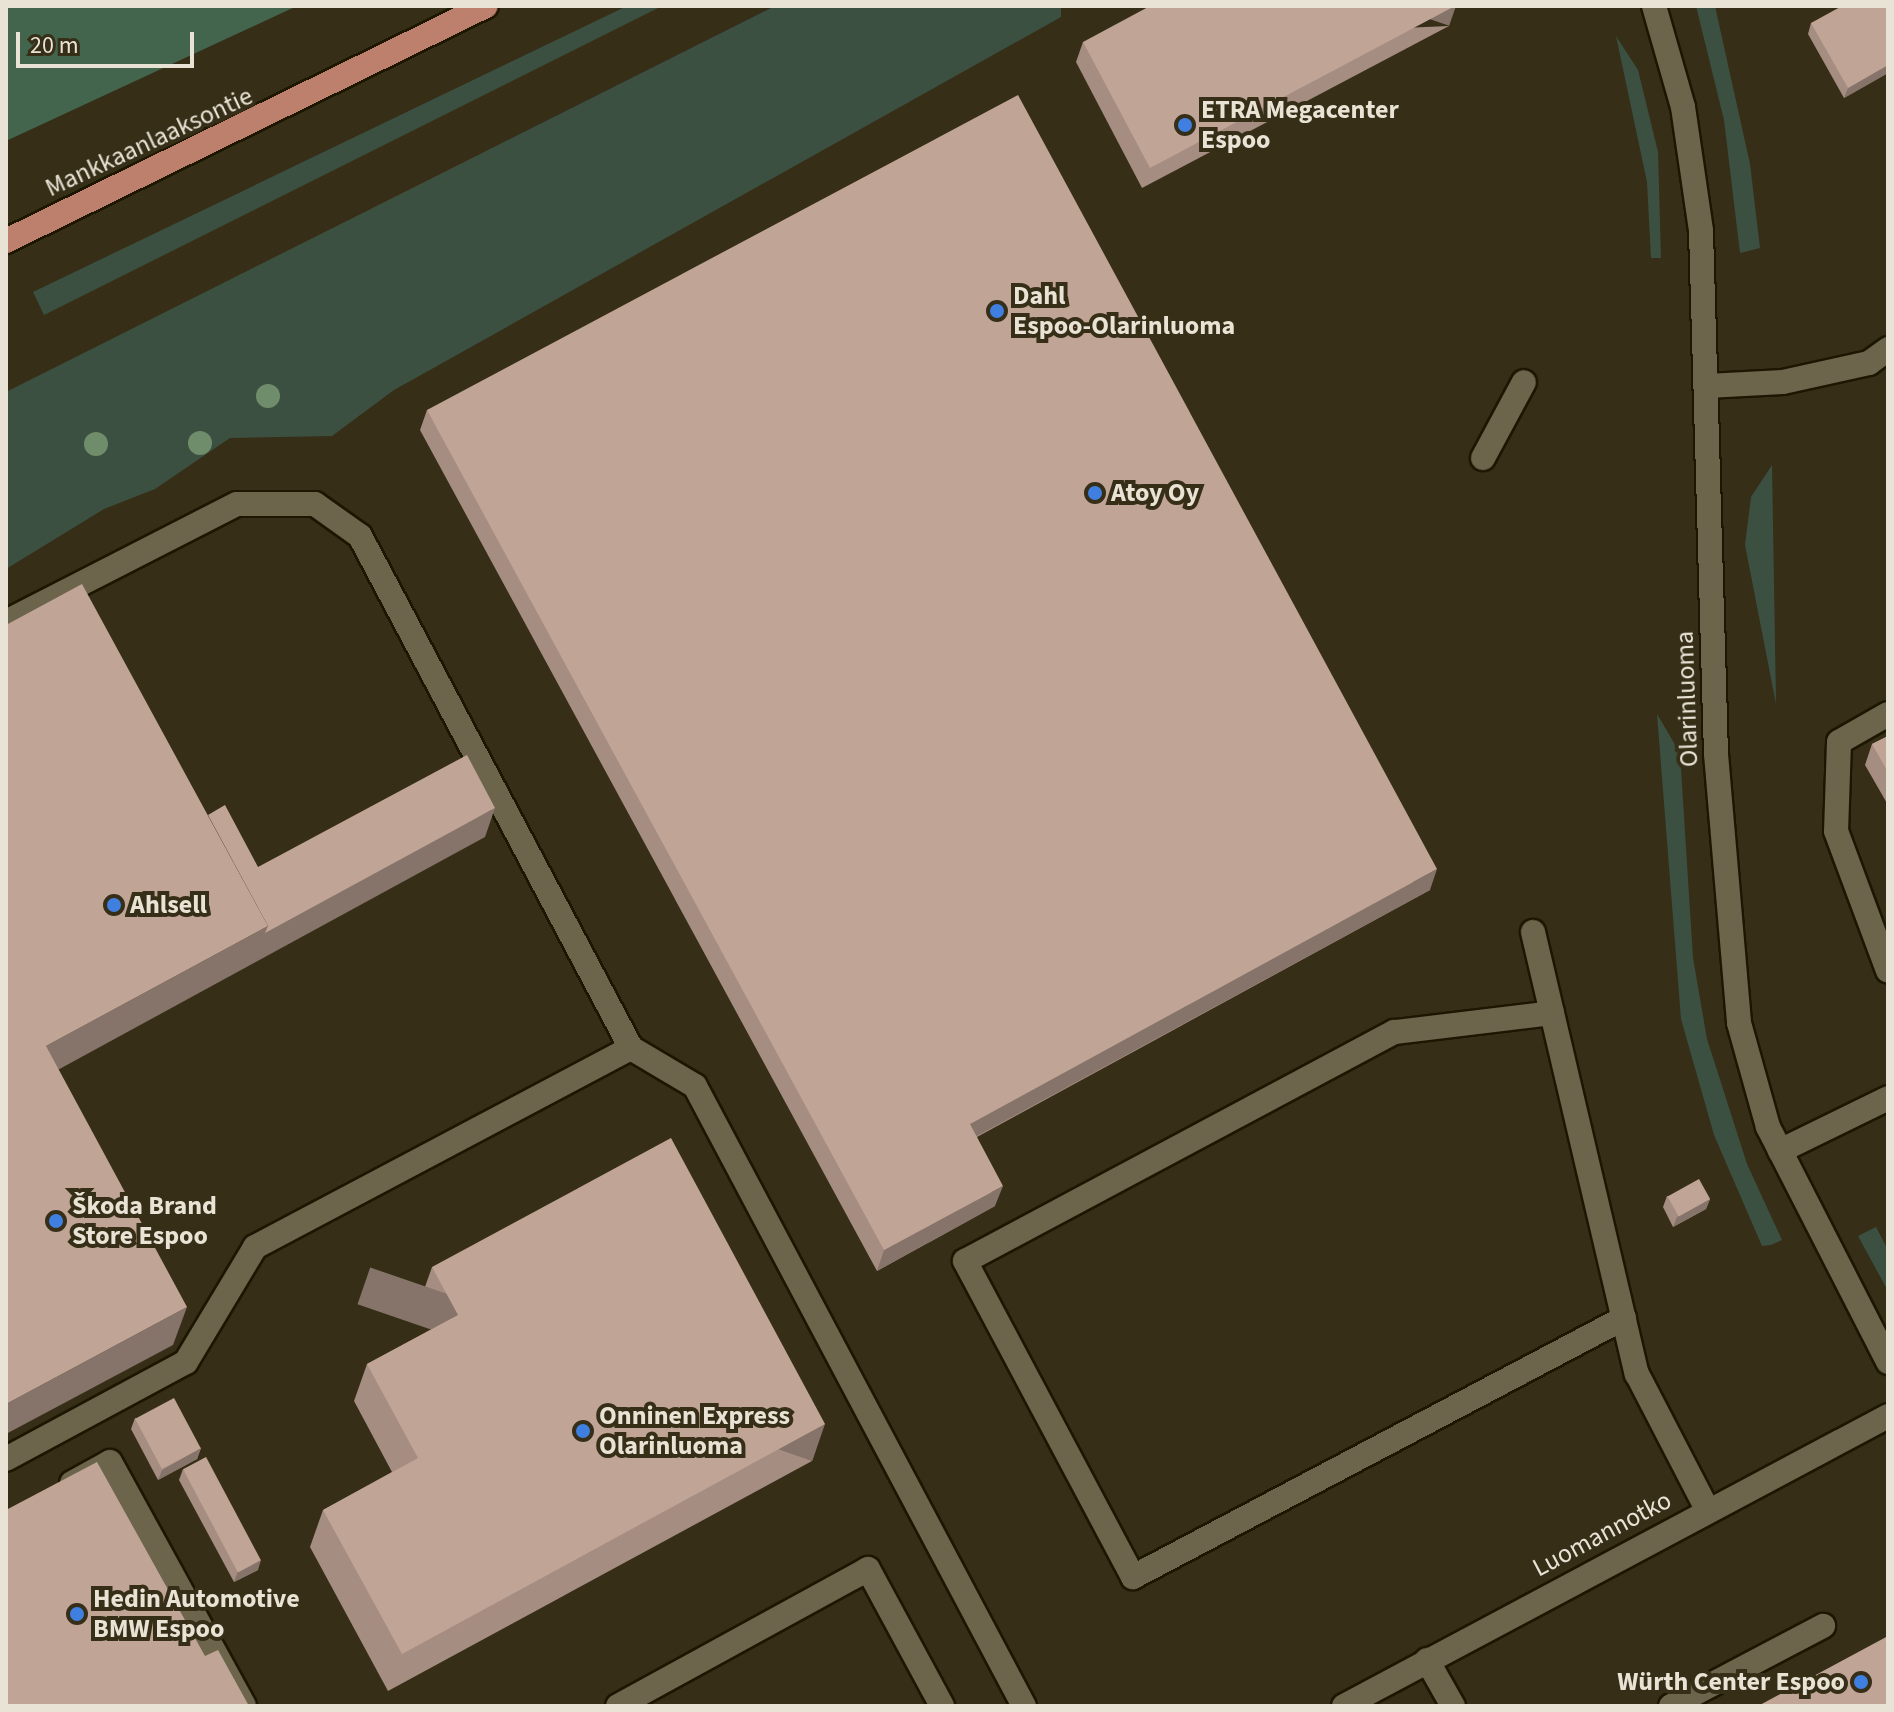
<!DOCTYPE html>
<meta charset="utf-8">
<style>
body{margin:0}
#map{position:relative;width:1894px;height:1712px;overflow:hidden;background:#362e17;font-family:"Source Sans 3",sans-serif}
div>[style]{position:absolute}
[style*='--x']{left:calc(var(--x)*1px);top:calc(var(--y)*1px);width:calc(var(--w)*1px);rotate:calc(var(--a)*1deg)}
.green>*{inset:0;background:#3c5042}
.forest>*{inset:0;background:#43644d}
.roads{filter:drop-shadow(2px 0 #1d1601) drop-shadow(-2px 0 #1d1601) drop-shadow(0 2px #1d1601) drop-shadow(0 -2px #1d1601)}
.lane>*{height:24px;margin:-12px;padding:0 12px;transform-origin:12px;border-radius:12px;background:#6d644c}
.street>*{height:24px;margin:-12px;padding:0 12px;transform-origin:12px;border-radius:12px;background:#6d644c}
.secondary>*{height:24px;margin:-12px;padding:0 12px;transform-origin:12px;border-radius:12px;background:#6d644c}
.primary>*{height:24px;margin:-12px;padding:0 12px;transform-origin:12px;border-radius:12px;background:#bc806c}
.trees>*{width:24px;height:24px;margin:-12px;border-radius:50%;background:#708d6b}
.wall>*{inset:0;background:#a58d81}
.shaded-wall>*{inset:0;background:#867369;transform-origin:0 0}
.building>*{inset:0;background:#c0a496;transform-origin:0 0}
.dots>*{width:22px;height:22px;translate:-50% -50%;box-sizing:border-box;border:4px solid #362e17;border-radius:50%}
span{translate:-50% -50%;white-space:nowrap;text-align:center;line-height:1.15;-webkit-text-stroke:8px #362e17;paint-order:stroke}
.poi-label{font-size:26px;color:#e8e3d5;font-weight:700}
.left{translate:0 -50%;text-align:left}
.right{translate:-100% -50%;text-align:right}
.street-label{font-size:26px;color:#e8e3d5}
.frame{position:absolute;inset:0;border:8px solid #e8e3d5;pointer-events:none}
.scale{position:absolute;left:16px;top:32px;width:178px;height:36px;box-sizing:border-box;border:4px solid #e8e3d5;border-top:0;padding-left:10px;font-size:24px;line-height:28px;white-space:nowrap;color:#e8e3d5;-webkit-text-stroke:6px #362e17;paint-order:stroke}
</style>
<div id="map">
<div class="green">
<i style="clip-path:polygon(627px 6px,662px 6px,44px 315px,33px 292px)"></i>
<i style="clip-path:polygon(775px 6px,1061px 6px,1061px 17px,394px 390px,332px 436px,230px 438px,155px 489px,104px 509px,6px 569px,6px 392px)"></i>
<i style="clip-path:polygon(1696px 6px,1715px 6px,1750px 164px,1760px 248px,1740px 253px,1724px 120px)"></i>
<i style="clip-path:polygon(1616px 36px,1638px 70px,1658px 152px,1661px 258px,1651px 258px,1647px 182px)"></i>
<i style="clip-path:polygon(1772px 465px,1776px 704px,1745px 545px,1751px 497px)"></i>
<i style="clip-path:polygon(1657px 714px,1680px 753px,1693px 958px,1707px 1039px,1747px 1164px,1782px 1240px,1771px 1245px,1762px 1246px,1714px 1135px,1681px 1019px)"></i>
<i style="clip-path:polygon(1876px 1227px,1888px 1250px,1888px 1291px,1858px 1236px)"></i>
</div>
<div class="forest">
<i style="clip-path:polygon(6px 6px,297px 6px,6px 141px)"></i>
</div>
<div class="roads">
<div class="lane">
<i style="--x:1707;--y:386;--w:76;--a:-3"></i>
<i style="--x:1783;--y:382;--w:88;--a:-12.5"></i>
<i style="--x:1869;--y:363;--w:24;--a:-36"></i>
<i style="--x:1483;--y:458;--w:86;--a:-61.7"></i>
<i style="--x:6;--y:622;--w:259;--a:-27.1"></i>
<i style="--x:237;--y:504;--w:78;--a:0"></i>
<i style="--x:315;--y:504;--w:55;--a:35.4"></i>
<i style="--x:360;--y:536;--w:579;--a:62.11"></i>
<i style="--x:631;--y:1048;--w:74;--a:30.7"></i>
<i style="--x:695;--y:1086;--w:702;--a:62.05"></i>
<i style="--x:1888;--y:714;--w:56;--a:150.3"></i>
<i style="--x:1839;--y:742;--w:89;--a:91.9"></i>
<i style="--x:1836;--y:831;--w:149;--a:69.6"></i>
<i style="--x:1533;--y:932;--w:454;--a:76.8"></i>
<i style="--x:1637;--y:1374;--w:154;--a:62.6"></i>
<i style="--x:1552;--y:1013;--w:159;--a:173.1"></i>
<i style="--x:1394;--y:1032;--w:486;--a:151.9"></i>
<i style="--x:965;--y:1261;--w:358;--a:62"></i>
<i style="--x:1133;--y:1577;--w:555;--a:-27.81"></i>
<i style="--x:1780;--y:1151;--w:120;--a:-26.1"></i>
<i style="--x:6;--y:1459;--w:204;--a:-28.3"></i>
<i style="--x:186;--y:1362;--w:134;--a:-59"></i>
<i style="--x:255;--y:1247;--w:425;--a:-27.9"></i>
<i style="--x:72;--y:1483;--w:43;--a:-28.9"></i>
<i style="--x:110;--y:1462;--w:278;--a:61.2"></i>
<i style="--x:1427;--y:1660;--w:53;--a:60.5"></i>
<i style="--x:618;--y:1706;--w:285;--a:-28.7"></i>
<i style="--x:868;--y:1569;--w:156;--a:61.6"></i>
<i style="--x:1671;--y:1706;--w:172;--a:-27.8"></i>
</div>
<div class="street">
<i style="--x:1344;--y:1706;--w:616;--a:-28.06"></i>
</div>
<div class="secondary">
<i style="--x:1654;--y:6;--w:105;--a:74"></i>
<i style="--x:1683;--y:107;--w:125;--a:81.7"></i>
<i style="--x:1701;--y:231;--w:523;--a:88.36"></i>
<i style="--x:1716;--y:754;--w:270;--a:85.1"></i>
<i style="--x:1739;--y:1023;--w:108;--a:74.4"></i>
<i style="--x:1768;--y:1127;--w:264;--a:62.9"></i>
</div>
<div class="primary">
<i style="--x:6;--y:241;--w:534;--a:-26.09"></i>
</div>
</div>
<div class="trees">
<i style="left:268px;top:396px"></i>
<i style="left:200px;top:443px"></i>
<i style="left:96px;top:444px"></i>
</div>
<div class="wall">
<i style="clip-path:polygon(1888px 6px,1888px 73px,1844px 98px,1808px 34px,1811px 23px)"></i>
<i style="clip-path:polygon(1449px 26px,1142px 188px,1076px 62px,1083px 42px)"></i>
<i style="clip-path:polygon(427px 410px,1430px 890px,977px 1137px,995px 1206px,877px 1271px,420px 430px)"></i>
<i style="clip-path:polygon(1888px 736px,1888px 805px,1865px 765px,1872px 744px)"></i>
<i style="clip-path:polygon(1667px 1196px,1710px 1199px,1706px 1209px,1673px 1227px,1663px 1207px)"></i>
<i style="clip-path:polygon(432px 1267px,812px 1461px,388px 1691px,310px 1547px,323px 1510px,392px 1472px,354px 1401px,367px 1364px,432px 1329px,419px 1304px)"></i>
<i style="clip-path:polygon(135px 1418px,201px 1448px,197px 1459px,158px 1480px,131px 1429px)"></i>
<i style="clip-path:polygon(183px 1469px,258px 1570px,234px 1582px,179px 1480px)"></i>
</div>
<div class="shaded-wall">
<i style="left:1456px;top:6px;width:21px;height:346px;rotate:109deg"></i>
<i style="clip-path:polygon(1888px 65px,1888px 73px,1844px 98px,1848px 88px)"></i>
<i style="clip-path:polygon(495px 808px,485px 837px,32px 1084px,46px 1046px,268px 926px)"></i>
<i style="clip-path:polygon(1437px 869px,1430px 890px,962px 1144px,970px 1124px)"></i>
<i style="clip-path:polygon(1003px 1186px,995px 1206px,877px 1271px,884px 1250px)"></i>
<i style="clip-path:polygon(1710px 1199px,1706px 1209px,1673px 1227px,1677px 1217px)"></i>
<i style="clip-path:polygon(187px 1307px,173px 1345px,6px 1434px,6px 1404px)"></i>
<i style="left:825px;top:1424px;width:39px;height:481px;rotate:109deg"></i>
<i style="clip-path:polygon(201px 1448px,197px 1459px,158px 1480px,162px 1470px)"></i>
<i style="clip-path:polygon(261px 1560px,258px 1570px,234px 1582px,238px 1571px)"></i>
</div>
<div class="building">
<i style="clip-path:polygon(1150px 6px,1455px 6px,1150px 168px,1083px 42px)"></i>
<i style="clip-path:polygon(1842px 6px,1888px 6px,1888px 65px,1848px 88px,1811px 23px)"></i>
<i style="clip-path:polygon(1018px 95px,1437px 869px,970px 1124px,1003px 1186px,884px 1250px,427px 410px)"></i>
<i style="clip-path:polygon(82px 584px,268px 926px,46px 1046px,187px 1307px,6px 1404px,6px 625px)"></i>
<i style="clip-path:polygon(1888px 736px,1888px 772px,1872px 744px)"></i>
<i style="clip-path:polygon(467px 755px,495px 808px,265px 933px,268px 926px,208px 815px,225px 805px,258px 867px)"></i>
<i style="clip-path:polygon(671px 1138px,825px 1424px,402px 1654px,323px 1510px,418px 1458px,367px 1364px,458px 1315px,432px 1267px)"></i>
<i style="left:1699px;top:1179px;width:23px;height:36px;rotate:61deg"></i>
<i style="left:174px;top:1398px;width:57px;height:44px;rotate:62deg"></i>
<i style="left:206px;top:1457px;width:117px;height:26px;rotate:62deg"></i>
<i style="clip-path:polygon(97px 1462px,205px 1656px,218px 1650px,249px 1706px,6px 1706px,6px 1510px)"></i>
<i style="clip-path:polygon(1888px 1636px,1888px 1706px,1758px 1706px)"></i>
</div>
<div class="dots">
<i style="left:1185px;top:125px;background:#3f7fe0"></i>
<i style="left:997px;top:311px;background:#3f7fe0"></i>
<i style="left:1095px;top:493px;background:#3f7fe0"></i>
<i style="left:114px;top:905px;background:#3f7fe0"></i>
<i style="left:56px;top:1221px;background:#3f7fe0"></i>
<i style="left:583px;top:1431px;background:#3f7fe0"></i>
<i style="left:77px;top:1614px;background:#3f7fe0"></i>
<i style="left:1861px;top:1682px;background:#3f7fe0"></i>
</div>
<div class="poi-label">
<span class="left" style="left:1201px;top:125px">ETRA Megacenter<br>Espoo</span>
<span class="left" style="left:1013px;top:311px">Dahl<br>Espoo-Olarinluoma</span>
<span class="left" style="left:1111px;top:493px">Atoy Oy</span>
<span class="left" style="left:130px;top:905px">Ahlsell</span>
<span class="left" style="left:72px;top:1221px">Škoda Brand<br>Store Espoo</span>
<span class="left" style="left:599px;top:1431px">Onninen Express<br>Olarinluoma</span>
<span class="left" style="left:93px;top:1614px">Hedin Automotive<br>BMW Espoo</span>
<span class="right" style="left:1845px;top:1682px">Würth Center Espoo</span>
</div>
<div class="street-label">
<span style="left:149px;top:142px;rotate:-25deg">Mankkaanlaaksontie</span>
<span style="left:1687px;top:699px;rotate:-92deg">Olarinluoma</span>
<span style="left:1602px;top:1534px;rotate:-28deg">Luomannotko</span>
</div>
<div class="frame"></div>
<div class="scale">20 m</div>
</div>
